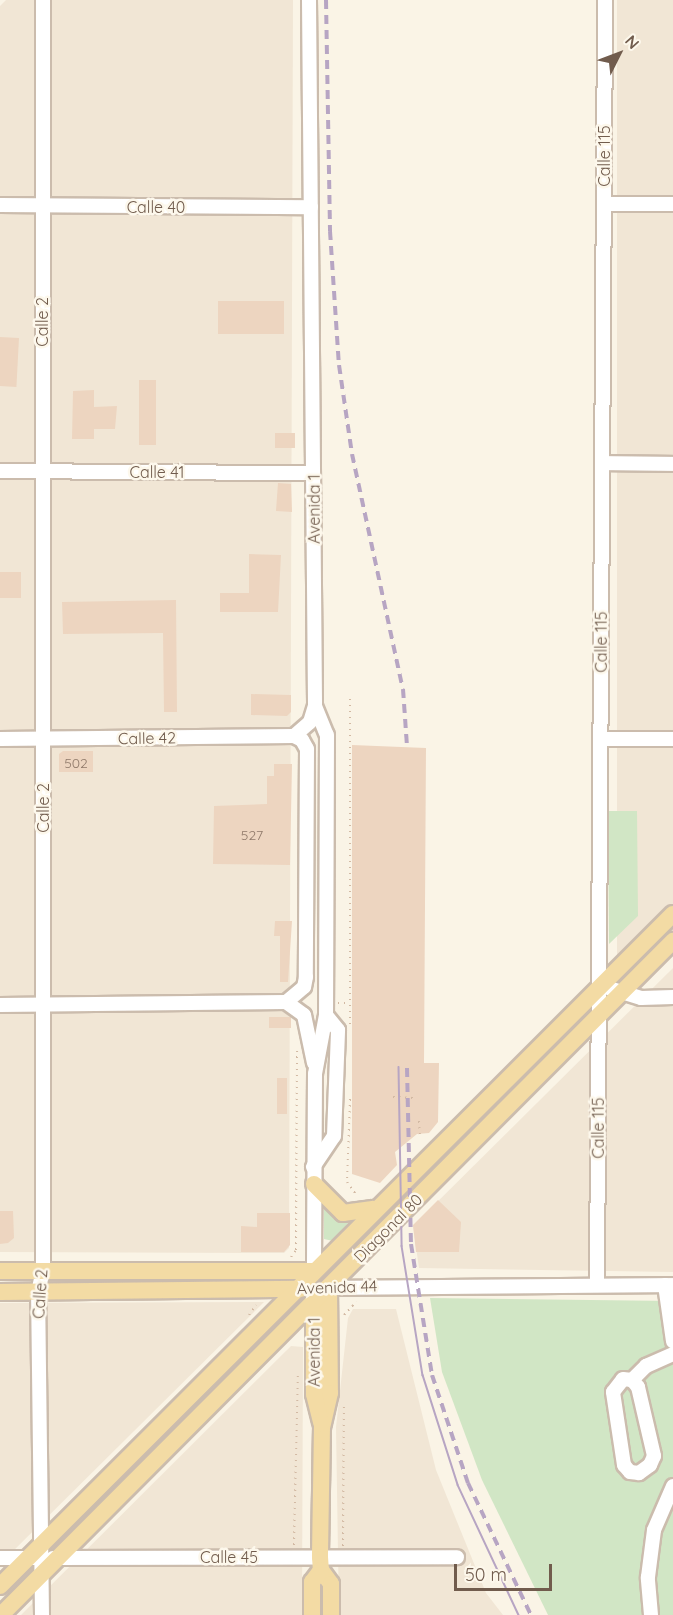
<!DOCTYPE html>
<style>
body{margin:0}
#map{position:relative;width:673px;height:1615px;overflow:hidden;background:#faf4e6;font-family:Quicksand,sans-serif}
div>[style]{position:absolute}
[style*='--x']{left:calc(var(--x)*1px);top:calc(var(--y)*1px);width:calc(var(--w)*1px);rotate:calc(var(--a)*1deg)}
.residential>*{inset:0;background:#f1e6d5;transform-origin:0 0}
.green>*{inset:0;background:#d1e6c5}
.building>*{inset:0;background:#edd5c0;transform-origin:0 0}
.path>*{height:2px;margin-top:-1px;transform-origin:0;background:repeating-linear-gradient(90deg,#d2b9a3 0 1.5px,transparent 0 6px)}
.roads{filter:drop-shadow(2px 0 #cbbcad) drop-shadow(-2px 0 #cbbcad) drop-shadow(0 2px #cbbcad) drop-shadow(0 -2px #cbbcad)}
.minor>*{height:14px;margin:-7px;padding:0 7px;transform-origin:7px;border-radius:7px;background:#fff}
.major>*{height:16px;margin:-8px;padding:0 8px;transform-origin:8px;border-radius:8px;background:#f3dba4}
.tram>*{height:1.5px;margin:-0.75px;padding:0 0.75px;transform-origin:0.75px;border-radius:0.75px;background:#b7a5c3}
.rail>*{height:4px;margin-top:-2px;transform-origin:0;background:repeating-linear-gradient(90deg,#b7a5c3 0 9px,transparent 0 15px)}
span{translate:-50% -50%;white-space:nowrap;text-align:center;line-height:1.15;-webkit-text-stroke:5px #fdf8ec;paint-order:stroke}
.number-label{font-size:14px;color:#907a6a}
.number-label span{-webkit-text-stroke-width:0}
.street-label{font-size:16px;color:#715c4d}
.north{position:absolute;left:589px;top:24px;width:60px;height:60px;-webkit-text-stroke:4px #fdf8ec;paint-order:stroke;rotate:48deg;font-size:16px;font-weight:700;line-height:24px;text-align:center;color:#715c4d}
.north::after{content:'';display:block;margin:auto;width:21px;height:27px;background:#715c4d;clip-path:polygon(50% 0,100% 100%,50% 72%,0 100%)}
.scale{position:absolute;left:454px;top:1564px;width:98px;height:27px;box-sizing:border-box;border:3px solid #715c4d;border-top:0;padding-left:8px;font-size:18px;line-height:21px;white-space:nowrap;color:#715c4d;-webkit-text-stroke:4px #fdf8ec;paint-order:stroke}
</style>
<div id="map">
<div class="residential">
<i style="clip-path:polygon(6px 0,293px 0,289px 1248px,284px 1253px,0 1252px,0 6px)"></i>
<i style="left:617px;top:0;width:56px;height:955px"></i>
<i style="clip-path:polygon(673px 968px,673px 1272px,419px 1268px,413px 1226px)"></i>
<i style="clip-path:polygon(264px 1302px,0 1564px,0 1303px)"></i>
<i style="clip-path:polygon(353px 1309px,396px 1309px,436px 1470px,486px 1593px,503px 1615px,339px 1615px,336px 1427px,348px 1318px)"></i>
<i style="clip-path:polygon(291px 1346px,303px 1347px,302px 1615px,21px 1615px)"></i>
</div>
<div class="green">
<i style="clip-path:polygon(608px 811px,637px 811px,638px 916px,609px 944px)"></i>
<i style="clip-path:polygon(324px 1203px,349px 1222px,333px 1241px,324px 1239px)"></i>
<i style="clip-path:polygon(430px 1298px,673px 1301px,673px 1615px,548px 1615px,482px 1480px,442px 1372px)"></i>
</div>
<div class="building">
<i style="left:284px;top:301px;width:33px;height:66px;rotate:90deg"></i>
<i style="left:0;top:337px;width:19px;height:49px;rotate:3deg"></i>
<i style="left:139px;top:380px;width:17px;height:65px"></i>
<i style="clip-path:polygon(94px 390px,94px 407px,117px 406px,115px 429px,94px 429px,94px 439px,72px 439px,73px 391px)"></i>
<i style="left:275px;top:433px;width:20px;height:15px"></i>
<i style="clip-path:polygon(278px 483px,291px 484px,292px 512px,276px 511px)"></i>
<i style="clip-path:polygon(249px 554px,281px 555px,278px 612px,220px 612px,220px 593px,249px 593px)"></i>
<i style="left:0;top:572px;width:21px;height:26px"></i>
<i style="clip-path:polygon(176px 600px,177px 712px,164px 712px,163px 633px,63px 634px,62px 602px)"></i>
<i style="clip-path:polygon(251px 694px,291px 695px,291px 712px,287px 716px,251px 715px)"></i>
<i style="clip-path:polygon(352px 745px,426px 748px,424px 1063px,439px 1063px,438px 1122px,429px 1133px,417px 1134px,395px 1152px,397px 1165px,380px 1183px,352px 1174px)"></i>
<i style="clip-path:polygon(63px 751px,93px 751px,93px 772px,59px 772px,59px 754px)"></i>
<i style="clip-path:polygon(274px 764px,292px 764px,290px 865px,213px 864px,214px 806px,267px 804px,267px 776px,274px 776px)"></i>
<i style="clip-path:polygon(275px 921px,292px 921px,288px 982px,280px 982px,280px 936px,274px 936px)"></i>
<i style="left:269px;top:1017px;width:22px;height:11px"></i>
<i style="left:277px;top:1078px;width:10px;height:36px"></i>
<i style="clip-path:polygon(438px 1200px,461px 1222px,459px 1252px,416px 1252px,413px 1225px)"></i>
<i style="clip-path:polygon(0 1211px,13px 1211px,14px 1238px,8px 1243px,0 1244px)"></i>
<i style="clip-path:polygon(257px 1213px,290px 1213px,290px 1245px,284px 1252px,241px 1252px,241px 1226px,257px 1227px)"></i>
</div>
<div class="path">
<i style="--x:338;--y:1003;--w:12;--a:0"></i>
<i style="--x:350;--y:1024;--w:327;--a:-90"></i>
<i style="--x:393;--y:1097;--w:20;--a:3"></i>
<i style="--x:350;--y:1099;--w:83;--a:92.1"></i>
<i style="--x:347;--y:1182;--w:17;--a:54"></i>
<i style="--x:419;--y:1121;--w:14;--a:86"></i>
<i style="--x:291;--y:1257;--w:9;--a:-54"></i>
<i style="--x:296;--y:1250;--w:199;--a:-89.7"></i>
<i style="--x:249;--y:1315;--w:12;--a:-55"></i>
<i style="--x:344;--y:1315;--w:18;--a:-47"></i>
<i style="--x:294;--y:1545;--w:174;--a:-88.7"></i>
<i style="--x:343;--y:1546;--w:142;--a:-89.6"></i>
</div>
<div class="roads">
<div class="minor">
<i style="--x:309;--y:0;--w:706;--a:89.51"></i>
<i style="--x:315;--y:706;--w:31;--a:68"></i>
<i style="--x:327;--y:735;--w:280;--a:90.2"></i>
<i style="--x:326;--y:1015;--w:60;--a:100.6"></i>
<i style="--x:315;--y:1074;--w:197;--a:90.3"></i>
<i style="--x:604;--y:204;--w:69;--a:0"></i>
<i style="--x:0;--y:205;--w:311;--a:0.4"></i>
<i style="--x:603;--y:463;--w:70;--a:0.8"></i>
<i style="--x:0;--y:471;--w:313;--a:0.4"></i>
<i style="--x:294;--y:736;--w:21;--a:-41"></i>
<i style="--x:310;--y:722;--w:17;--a:-73"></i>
<i style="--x:0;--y:739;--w:294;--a:-0.6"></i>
<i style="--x:294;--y:736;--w:9;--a:27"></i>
<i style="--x:302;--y:740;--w:10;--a:61"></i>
<i style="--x:307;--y:749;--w:228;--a:90.3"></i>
<i style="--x:306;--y:977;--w:10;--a:101"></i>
<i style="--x:304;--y:987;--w:23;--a:140"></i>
<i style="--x:601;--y:739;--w:72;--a:0"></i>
<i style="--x:599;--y:985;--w:44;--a:17.2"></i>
<i style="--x:641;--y:998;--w:32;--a:-2"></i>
<i style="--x:0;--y:1005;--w:286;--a:-0.6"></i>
<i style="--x:286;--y:1002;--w:22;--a:36"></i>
<i style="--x:304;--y:1015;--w:49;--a:78.2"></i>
<i style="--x:313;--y:1167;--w:37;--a:-56"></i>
<i style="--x:334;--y:1136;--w:106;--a:-87.8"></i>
<i style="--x:338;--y:1030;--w:19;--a:-129"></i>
<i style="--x:597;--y:1284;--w:1284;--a:-89.64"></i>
<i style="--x:665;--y:1285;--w:57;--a:81.9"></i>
<i style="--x:329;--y:1288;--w:344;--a:-0.5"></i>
<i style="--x:623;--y:1379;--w:9;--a:6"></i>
<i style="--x:632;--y:1380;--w:9;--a:49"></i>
<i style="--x:638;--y:1387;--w:71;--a:76.9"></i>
<i style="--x:654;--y:1456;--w:10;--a:114"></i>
<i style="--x:650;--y:1465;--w:14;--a:144"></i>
<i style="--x:639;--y:1473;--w:9;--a:-174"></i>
<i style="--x:630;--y:1472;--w:9;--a:-131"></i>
<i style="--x:624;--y:1465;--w:74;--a:-98.6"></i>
<i style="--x:613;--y:1392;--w:16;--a:-52"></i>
<i style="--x:632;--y:1380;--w:20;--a:-45"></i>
<i style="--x:646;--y:1366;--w:30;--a:-24"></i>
<i style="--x:0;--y:1558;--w:34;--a:0"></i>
<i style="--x:53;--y:1558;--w:404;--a:-0.1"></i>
<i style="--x:42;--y:1615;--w:323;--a:-90.7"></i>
<i style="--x:38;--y:1292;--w:22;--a:-77"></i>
<i style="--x:43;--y:1271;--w:1271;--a:-90"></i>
<i style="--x:651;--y:1615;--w:38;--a:-95"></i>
<i style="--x:648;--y:1577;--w:47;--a:-82.7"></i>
<i style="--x:654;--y:1530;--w:48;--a:-66.6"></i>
</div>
<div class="major">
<i style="--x:314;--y:1184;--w:41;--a:45"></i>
<i style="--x:343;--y:1213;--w:30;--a:-8"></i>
<i style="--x:0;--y:1271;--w:314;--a:0"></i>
<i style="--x:329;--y:1288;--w:105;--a:89.5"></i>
<i style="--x:330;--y:1393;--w:35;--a:103"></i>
<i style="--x:322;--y:1427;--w:130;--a:90.9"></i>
<i style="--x:320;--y:1557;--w:13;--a:86"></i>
<i style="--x:321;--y:1570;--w:17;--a:54"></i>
<i style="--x:331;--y:1584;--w:31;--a:90"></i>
<i style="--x:0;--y:1292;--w:301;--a:-0.6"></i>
<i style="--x:314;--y:1297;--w:97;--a:90"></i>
<i style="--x:314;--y:1394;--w:30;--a:76"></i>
<i style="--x:0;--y:1586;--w:951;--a:-44.96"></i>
<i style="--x:1;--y:1615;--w:952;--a:-45.09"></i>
<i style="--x:312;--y:1615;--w:33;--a:-90"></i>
<i style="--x:312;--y:1582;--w:15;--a:-53"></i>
</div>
</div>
<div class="tram">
<i style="--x:399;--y:1067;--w:179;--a:89"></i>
<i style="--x:402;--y:1246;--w:131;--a:80.8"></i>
<i style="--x:423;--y:1375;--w:115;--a:72.3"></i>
<i style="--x:458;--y:1485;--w:144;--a:64.9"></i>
</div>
<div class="rail">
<i style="--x:326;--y:0;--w:231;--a:89"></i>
<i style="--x:330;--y:231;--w:134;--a:86.2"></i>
<i style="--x:339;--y:365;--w:90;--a:81.7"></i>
<i style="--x:352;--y:454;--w:240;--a:77.8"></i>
<i style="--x:403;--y:689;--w:57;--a:86"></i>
<i style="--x:407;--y:1068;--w:176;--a:88.7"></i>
<i style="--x:411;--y:1244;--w:133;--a:80.9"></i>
<i style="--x:432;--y:1375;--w:114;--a:71.6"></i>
<i style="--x:468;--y:1483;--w:146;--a:64.5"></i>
</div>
<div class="number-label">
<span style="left:76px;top:763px">502</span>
<span style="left:252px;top:835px">527</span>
</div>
<div class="street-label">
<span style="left:604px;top:156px;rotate:-90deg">Calle 115</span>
<span style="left:156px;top:207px">Calle 40</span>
<span style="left:42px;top:322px;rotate:-90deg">Calle 2</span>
<span style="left:157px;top:472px">Calle 41</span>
<span style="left:314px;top:509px;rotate:-90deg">Avenida 1</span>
<span style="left:601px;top:642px;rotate:-90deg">Calle 115</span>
<span style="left:147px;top:738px;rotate:-1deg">Calle 42</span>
<span style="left:43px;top:808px;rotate:-90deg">Calle 2</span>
<span style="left:598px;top:1128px;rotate:-90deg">Calle 115</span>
<span style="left:388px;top:1228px;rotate:-45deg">Diagonal 80</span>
<span style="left:337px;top:1287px;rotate:-2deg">Avenida 44</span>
<span style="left:40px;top:1294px;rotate:-86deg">Calle 2</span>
<span style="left:314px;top:1352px;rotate:-90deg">Avenida 1</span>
<span style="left:229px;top:1557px">Calle 45</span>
</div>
<div class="north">N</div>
<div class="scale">50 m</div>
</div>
